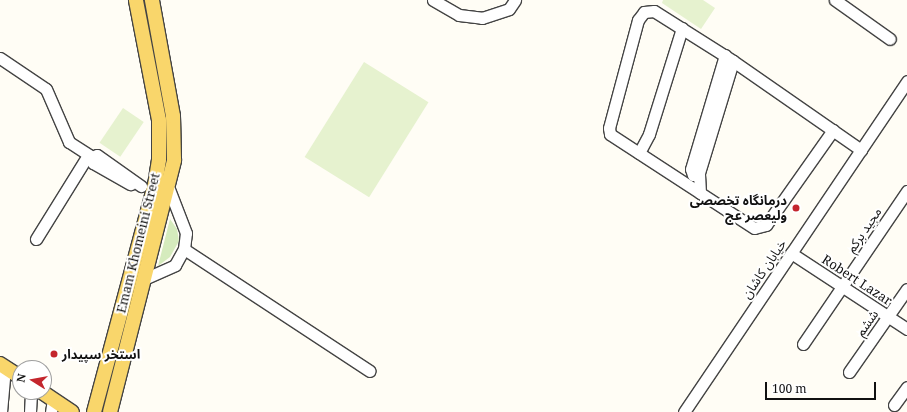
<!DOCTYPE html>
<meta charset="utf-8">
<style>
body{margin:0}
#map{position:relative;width:907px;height:412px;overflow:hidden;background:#fffdf5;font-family:"Noto Serif","Noto Sans Arabic",serif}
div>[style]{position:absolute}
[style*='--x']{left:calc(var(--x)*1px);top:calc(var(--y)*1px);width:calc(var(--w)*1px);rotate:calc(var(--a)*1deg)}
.green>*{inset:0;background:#d5ebbd}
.pitch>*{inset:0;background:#e6f2cf;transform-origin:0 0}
.roads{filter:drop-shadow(1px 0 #444) drop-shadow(-1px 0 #444) drop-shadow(0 1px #444) drop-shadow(0 -1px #444)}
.minor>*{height:11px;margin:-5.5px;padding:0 5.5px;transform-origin:5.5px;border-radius:5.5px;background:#fff}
.major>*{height:14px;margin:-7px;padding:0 7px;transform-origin:7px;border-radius:7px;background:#f9d66b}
.dots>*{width:11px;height:11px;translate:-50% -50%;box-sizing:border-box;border:2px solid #fff;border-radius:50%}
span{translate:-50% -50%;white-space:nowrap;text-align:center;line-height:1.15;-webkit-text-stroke:4px #fff;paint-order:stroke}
.poi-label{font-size:13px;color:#111;font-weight:700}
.right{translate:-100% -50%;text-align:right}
.left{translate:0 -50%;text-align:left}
.street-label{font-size:13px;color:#111}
.north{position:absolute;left:12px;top:360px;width:40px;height:40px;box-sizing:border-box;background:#fff;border:1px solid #a0a0a0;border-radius:50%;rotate:281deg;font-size:11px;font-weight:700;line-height:16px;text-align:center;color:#111}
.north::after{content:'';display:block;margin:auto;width:14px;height:18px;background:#c4262e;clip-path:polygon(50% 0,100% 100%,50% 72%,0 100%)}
.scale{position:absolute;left:765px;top:382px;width:111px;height:18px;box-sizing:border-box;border:2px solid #111;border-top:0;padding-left:5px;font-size:12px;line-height:14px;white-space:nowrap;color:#111;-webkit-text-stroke:3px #fff;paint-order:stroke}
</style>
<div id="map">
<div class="green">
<i style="clip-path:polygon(170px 219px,177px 229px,179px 241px,170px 257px,158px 266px)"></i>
</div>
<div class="pitch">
<i style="clip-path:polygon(663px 0,703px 0,715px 8px,701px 29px,662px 3px)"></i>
<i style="left:364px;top:62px;width:76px;height:112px;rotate:32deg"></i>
<i style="left:123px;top:108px;width:25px;height:42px;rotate:34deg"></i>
</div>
<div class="roads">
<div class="minor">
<i style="--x:433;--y:0;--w:30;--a:30"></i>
<i style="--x:459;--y:15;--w:23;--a:7"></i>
<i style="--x:482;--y:18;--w:28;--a:-18"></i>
<i style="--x:509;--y:9;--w:11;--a:-56"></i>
<i style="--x:835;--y:0;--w:67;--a:35.3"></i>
<i style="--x:0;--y:58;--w:55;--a:34"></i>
<i style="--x:46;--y:89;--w:58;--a:66.5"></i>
<i style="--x:69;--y:142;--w:27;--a:33"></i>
<i style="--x:92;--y:157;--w:5;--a:-22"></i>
<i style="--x:97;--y:155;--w:54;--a:35.2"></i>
<i style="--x:833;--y:130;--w:116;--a:125.2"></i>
<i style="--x:766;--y:225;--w:12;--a:166"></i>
<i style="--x:754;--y:228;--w:172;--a:-146.9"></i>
<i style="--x:610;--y:134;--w:6;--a:-99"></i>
<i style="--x:609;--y:128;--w:112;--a:-75"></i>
<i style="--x:638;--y:20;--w:10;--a:-53"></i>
<i style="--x:644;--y:12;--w:10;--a:-6"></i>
<i style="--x:654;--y:11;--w:93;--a:32.3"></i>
<i style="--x:733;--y:61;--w:156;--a:34.8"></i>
<i style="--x:639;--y:153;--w:21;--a:-62"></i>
<i style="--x:649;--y:134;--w:111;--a:-72.7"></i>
<i style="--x:92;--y:157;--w:6;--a:81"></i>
<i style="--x:93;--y:163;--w:43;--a:29.6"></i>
<i style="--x:699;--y:173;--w:6;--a:162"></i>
<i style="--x:693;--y:175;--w:6;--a:-108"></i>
<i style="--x:691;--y:169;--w:119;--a:-73.4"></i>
<i style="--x:700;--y:193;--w:20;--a:-93"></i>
<i style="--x:699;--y:173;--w:117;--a:-73.1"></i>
<i style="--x:36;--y:239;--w:99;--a:-58.2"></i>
<i style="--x:184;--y:249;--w:222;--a:33.3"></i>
<i style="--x:791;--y:253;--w:139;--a:33.2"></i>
<i style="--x:144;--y:279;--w:34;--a:-24"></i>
<i style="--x:175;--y:265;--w:18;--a:-61"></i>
<i style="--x:184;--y:249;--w:16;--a:-83"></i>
<i style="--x:186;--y:233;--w:47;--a:-111.1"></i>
<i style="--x:803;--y:344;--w:185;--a:-55.8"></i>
<i style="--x:849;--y:372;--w:101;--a:-55.1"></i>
<i style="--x:894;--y:405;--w:22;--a:-54"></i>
<i style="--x:1;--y:412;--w:45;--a:-84.9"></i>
<i style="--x:30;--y:412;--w:20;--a:-87"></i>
<i style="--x:51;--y:412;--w:13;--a:-81"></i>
<i style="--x:684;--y:412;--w:399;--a:-56"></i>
</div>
<div class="major">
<i style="--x:0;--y:364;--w:24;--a:33"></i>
<i style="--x:42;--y:392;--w:36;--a:34"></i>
<i style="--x:94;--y:412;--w:235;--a:-75"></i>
<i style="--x:155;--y:185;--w:26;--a:-81"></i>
<i style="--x:159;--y:159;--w:39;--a:-90"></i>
<i style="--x:159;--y:120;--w:122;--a:-100.9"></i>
<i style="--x:110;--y:412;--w:260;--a:-75.7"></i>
<i style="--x:174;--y:160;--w:44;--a:-91.3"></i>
<i style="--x:173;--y:116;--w:118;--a:-100.3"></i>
</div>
</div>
<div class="dots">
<i style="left:796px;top:208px;background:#c4262e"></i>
<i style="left:54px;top:354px;background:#c4262e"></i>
</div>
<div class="poi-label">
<span class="right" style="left:787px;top:208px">درمانگاه تخصصی<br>ولیعصر عج</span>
<span class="left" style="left:62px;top:354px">استخر سپیدار</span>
</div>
<div class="street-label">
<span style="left:864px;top:230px;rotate:-56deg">مجید برکم</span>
<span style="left:138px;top:243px;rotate:-76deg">Emam Khomeini Street</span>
<span style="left:764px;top:269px;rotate:-56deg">خیابان کاشان</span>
<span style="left:857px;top:280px;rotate:33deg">Robert Lazar</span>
<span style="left:867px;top:323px;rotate:-55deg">ششم</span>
</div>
<div class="north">N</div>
<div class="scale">100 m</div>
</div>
